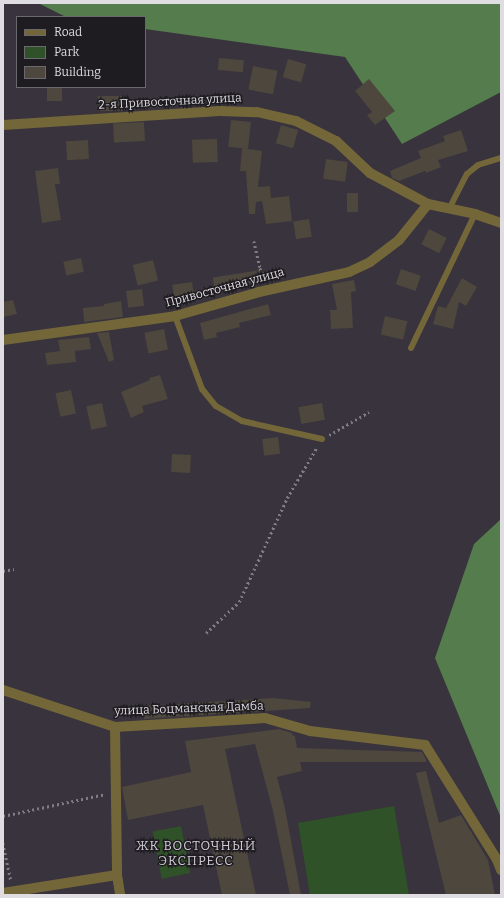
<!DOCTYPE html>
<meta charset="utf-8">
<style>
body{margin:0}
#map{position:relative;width:504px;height:898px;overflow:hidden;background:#38333c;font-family:Bitter,serif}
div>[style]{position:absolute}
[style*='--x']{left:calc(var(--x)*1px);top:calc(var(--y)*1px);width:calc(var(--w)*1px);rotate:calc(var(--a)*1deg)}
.green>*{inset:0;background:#305228;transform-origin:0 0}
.forest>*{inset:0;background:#557c4c}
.building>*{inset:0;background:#4d473e;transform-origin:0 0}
.path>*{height:2.5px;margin-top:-1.25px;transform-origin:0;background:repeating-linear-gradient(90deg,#807c84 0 2px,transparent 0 5px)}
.service>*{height:6px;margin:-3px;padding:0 3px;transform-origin:3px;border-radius:3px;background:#73673a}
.minor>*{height:10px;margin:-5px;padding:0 5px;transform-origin:5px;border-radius:5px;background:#73673a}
span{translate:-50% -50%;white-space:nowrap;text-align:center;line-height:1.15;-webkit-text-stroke:3px #1e1c20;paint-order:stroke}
.street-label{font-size:12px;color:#dfdce2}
.neighbourhood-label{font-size:13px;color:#d0cad5;letter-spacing:1px}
.frame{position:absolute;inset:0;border:4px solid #dfdce2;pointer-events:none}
.legend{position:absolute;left:16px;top:16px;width:130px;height:72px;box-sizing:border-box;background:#1e1c20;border:1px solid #6b696e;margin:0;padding:5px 7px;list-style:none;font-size:12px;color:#dfdce2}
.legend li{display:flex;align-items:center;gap:8px;height:20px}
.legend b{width:20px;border:1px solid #6b696e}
</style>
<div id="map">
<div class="green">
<i style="clip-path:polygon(394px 806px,409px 895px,310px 895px,298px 823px)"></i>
<i style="left:181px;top:826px;width:48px;height:29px;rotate:79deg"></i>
</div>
<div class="forest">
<i style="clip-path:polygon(38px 3px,501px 3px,501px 92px,402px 144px,345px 57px,145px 29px,145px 17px,66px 17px)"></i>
<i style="clip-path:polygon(501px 519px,501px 818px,435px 658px,474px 544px)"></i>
</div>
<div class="building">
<i style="left:219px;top:58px;width:25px;height:12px;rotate:5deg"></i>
<i style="left:288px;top:59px;width:19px;height:19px;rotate:16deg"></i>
<i style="left:253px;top:66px;width:25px;height:24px;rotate:11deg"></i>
<i style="clip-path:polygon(369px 79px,395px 111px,375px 125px,367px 115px,372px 112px,355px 91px)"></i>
<i style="left:47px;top:87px;width:15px;height:14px"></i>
<i style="left:123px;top:96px;width:15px;height:25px;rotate:90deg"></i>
<i style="left:231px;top:120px;width:20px;height:27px;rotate:6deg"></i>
<i style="left:144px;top:122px;width:19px;height:31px;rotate:87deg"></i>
<i style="left:281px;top:125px;width:18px;height:19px;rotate:16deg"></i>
<i style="clip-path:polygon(461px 130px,468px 151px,438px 160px,441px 167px,426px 173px,425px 171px,399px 181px,392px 178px,390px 171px,421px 158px,418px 151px,445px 141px,443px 136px)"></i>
<i style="left:217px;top:139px;width:23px;height:25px;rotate:88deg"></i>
<i style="left:88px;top:140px;width:19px;height:22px;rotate:87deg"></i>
<i style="clip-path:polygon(242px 148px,262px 151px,258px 187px,270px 186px,271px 198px,289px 196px,292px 221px,266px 224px,262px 201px,256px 202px,255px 214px,249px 214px,246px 171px,240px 171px)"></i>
<i style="left:326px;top:159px;width:22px;height:20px;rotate:8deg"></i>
<i style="clip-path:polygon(58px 168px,60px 184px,55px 184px,61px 220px,42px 223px,35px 171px)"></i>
<i style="left:347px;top:193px;width:11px;height:19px"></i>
<i style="left:309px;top:219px;width:18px;height:16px;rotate:81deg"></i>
<i style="left:429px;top:229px;width:20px;height:17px;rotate:27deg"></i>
<i style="left:81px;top:258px;width:14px;height:18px;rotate:78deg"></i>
<i style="left:153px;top:260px;width:21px;height:21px;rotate:76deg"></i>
<i style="left:401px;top:269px;width:21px;height:16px;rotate:19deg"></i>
<i style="left:260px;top:270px;width:12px;height:48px;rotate:81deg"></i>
<i style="clip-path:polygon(462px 278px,477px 287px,466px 306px,459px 302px,453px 329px,433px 324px,438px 306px,446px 308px)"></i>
<i style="clip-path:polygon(354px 280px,356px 291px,351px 292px,353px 328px,331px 329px,330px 310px,337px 310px,332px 284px)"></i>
<i style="left:192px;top:282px;width:15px;height:20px;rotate:82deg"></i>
<i style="left:142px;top:289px;width:17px;height:16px;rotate:83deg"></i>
<i style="clip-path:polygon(13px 300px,17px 314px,3px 317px,3px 302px)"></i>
<i style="clip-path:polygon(121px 301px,123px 317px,84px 322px,83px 308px,104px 306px,104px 304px)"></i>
<i style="clip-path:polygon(268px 304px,271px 315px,239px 323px,240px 327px,216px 333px,217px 337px,204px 340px,200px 323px)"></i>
<i style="left:385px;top:316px;width:23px;height:19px;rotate:13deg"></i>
<i style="left:164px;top:329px;width:21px;height:20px;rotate:79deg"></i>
<i style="clip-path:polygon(109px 332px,114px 360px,109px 362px,97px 333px)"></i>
<i style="clip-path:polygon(89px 337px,91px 349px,75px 351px,76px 362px,47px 365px,45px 353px,60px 351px,58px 340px)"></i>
<i style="clip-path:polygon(160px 375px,168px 399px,142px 406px,144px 412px,131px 418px,121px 392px,150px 380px,149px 378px)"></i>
<i style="left:71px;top:390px;width:24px;height:16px;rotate:78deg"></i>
<i style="left:102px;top:403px;width:24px;height:16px;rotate:78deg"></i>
<i style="left:322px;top:403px;width:17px;height:24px;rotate:80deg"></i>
<i style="left:278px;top:437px;width:17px;height:16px;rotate:83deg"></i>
<i style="left:172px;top:454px;width:19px;height:18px;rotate:3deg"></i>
<i style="clip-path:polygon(273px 698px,311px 702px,310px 708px,144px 719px,142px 706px)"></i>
<i style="clip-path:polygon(279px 729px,292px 733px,292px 735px,295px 736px,297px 748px,422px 752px,426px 759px,426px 762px,300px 762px,302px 771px,277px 777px,285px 808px,301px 895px,290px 895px,273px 811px,255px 744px,225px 749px,256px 895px,222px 895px,203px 805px,128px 820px,122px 787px,191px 772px,185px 741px)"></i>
<i style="clip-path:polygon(426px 771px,439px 823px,461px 815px,488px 860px,495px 895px,446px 895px,416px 773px)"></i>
</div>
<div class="path">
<i style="--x:254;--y:241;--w:28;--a:77"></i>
<i style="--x:260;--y:268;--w:13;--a:61"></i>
<i style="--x:329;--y:435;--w:46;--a:-29.9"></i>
<i style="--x:3;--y:571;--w:11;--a:-10"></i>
<i style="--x:206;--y:633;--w:45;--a:-43.2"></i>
<i style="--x:239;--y:602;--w:115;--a:-65.2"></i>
<i style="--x:287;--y:498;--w:59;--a:-59.5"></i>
<i style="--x:3;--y:816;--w:105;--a:-12.1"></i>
<i style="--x:3;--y:843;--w:38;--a:78"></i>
</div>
<div class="service">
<i style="--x:449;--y:209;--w:39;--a:-63"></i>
<i style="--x:467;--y:174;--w:14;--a:-39"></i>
<i style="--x:478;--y:165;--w:24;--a:-17"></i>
<i style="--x:175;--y:316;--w:78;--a:69.7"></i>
<i style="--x:202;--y:389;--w:22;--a:51"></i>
<i style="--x:216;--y:406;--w:30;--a:30"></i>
<i style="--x:242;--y:421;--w:82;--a:12.7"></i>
<i style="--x:411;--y:348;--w:148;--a:-64.5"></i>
</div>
<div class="minor">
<i style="--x:3;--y:125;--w:217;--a:-3.7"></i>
<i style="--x:220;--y:111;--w:37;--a:2"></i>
<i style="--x:257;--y:112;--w:40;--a:13"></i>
<i style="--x:296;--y:121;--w:45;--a:26.6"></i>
<i style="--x:336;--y:141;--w:47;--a:43.3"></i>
<i style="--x:370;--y:173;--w:66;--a:28.1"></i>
<i style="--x:428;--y:204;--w:48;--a:12"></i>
<i style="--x:475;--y:214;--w:28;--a:19"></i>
<i style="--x:3;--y:340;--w:174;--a:-7.9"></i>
<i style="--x:175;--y:316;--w:87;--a:-15.9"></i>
<i style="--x:259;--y:292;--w:92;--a:-12.5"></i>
<i style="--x:349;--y:272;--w:23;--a:-25"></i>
<i style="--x:370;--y:262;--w:36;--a:-37"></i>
<i style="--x:399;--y:240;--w:46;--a:-51.1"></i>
<i style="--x:3;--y:690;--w:118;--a:18.3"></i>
<i style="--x:115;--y:727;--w:150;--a:-3.4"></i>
<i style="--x:265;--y:718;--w:47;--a:16.1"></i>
<i style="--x:310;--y:731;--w:116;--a:6.9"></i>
<i style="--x:425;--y:745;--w:136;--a:57.9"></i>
<i style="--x:497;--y:860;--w:11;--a:68"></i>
<i style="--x:115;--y:727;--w:148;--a:89.2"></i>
<i style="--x:117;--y:875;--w:20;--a:81"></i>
<i style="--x:3;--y:893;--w:115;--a:-9"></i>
</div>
<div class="street-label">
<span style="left:170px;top:102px;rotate:-3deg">2-я Привосточная улица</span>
<span style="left:225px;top:288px;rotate:-15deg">Привосточная улица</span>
<span style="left:189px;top:709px;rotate:-2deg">улица Боцманская Дамба</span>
</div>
<div class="neighbourhood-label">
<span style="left:196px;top:854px">ЖК ВОСТОЧНЫЙ<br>ЭКСПРЕСС</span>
</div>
<div class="frame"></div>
<ul class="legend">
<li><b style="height:5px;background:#73673a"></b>Road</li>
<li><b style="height:11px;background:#305228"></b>Park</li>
<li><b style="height:11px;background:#4d473e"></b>Building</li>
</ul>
</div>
